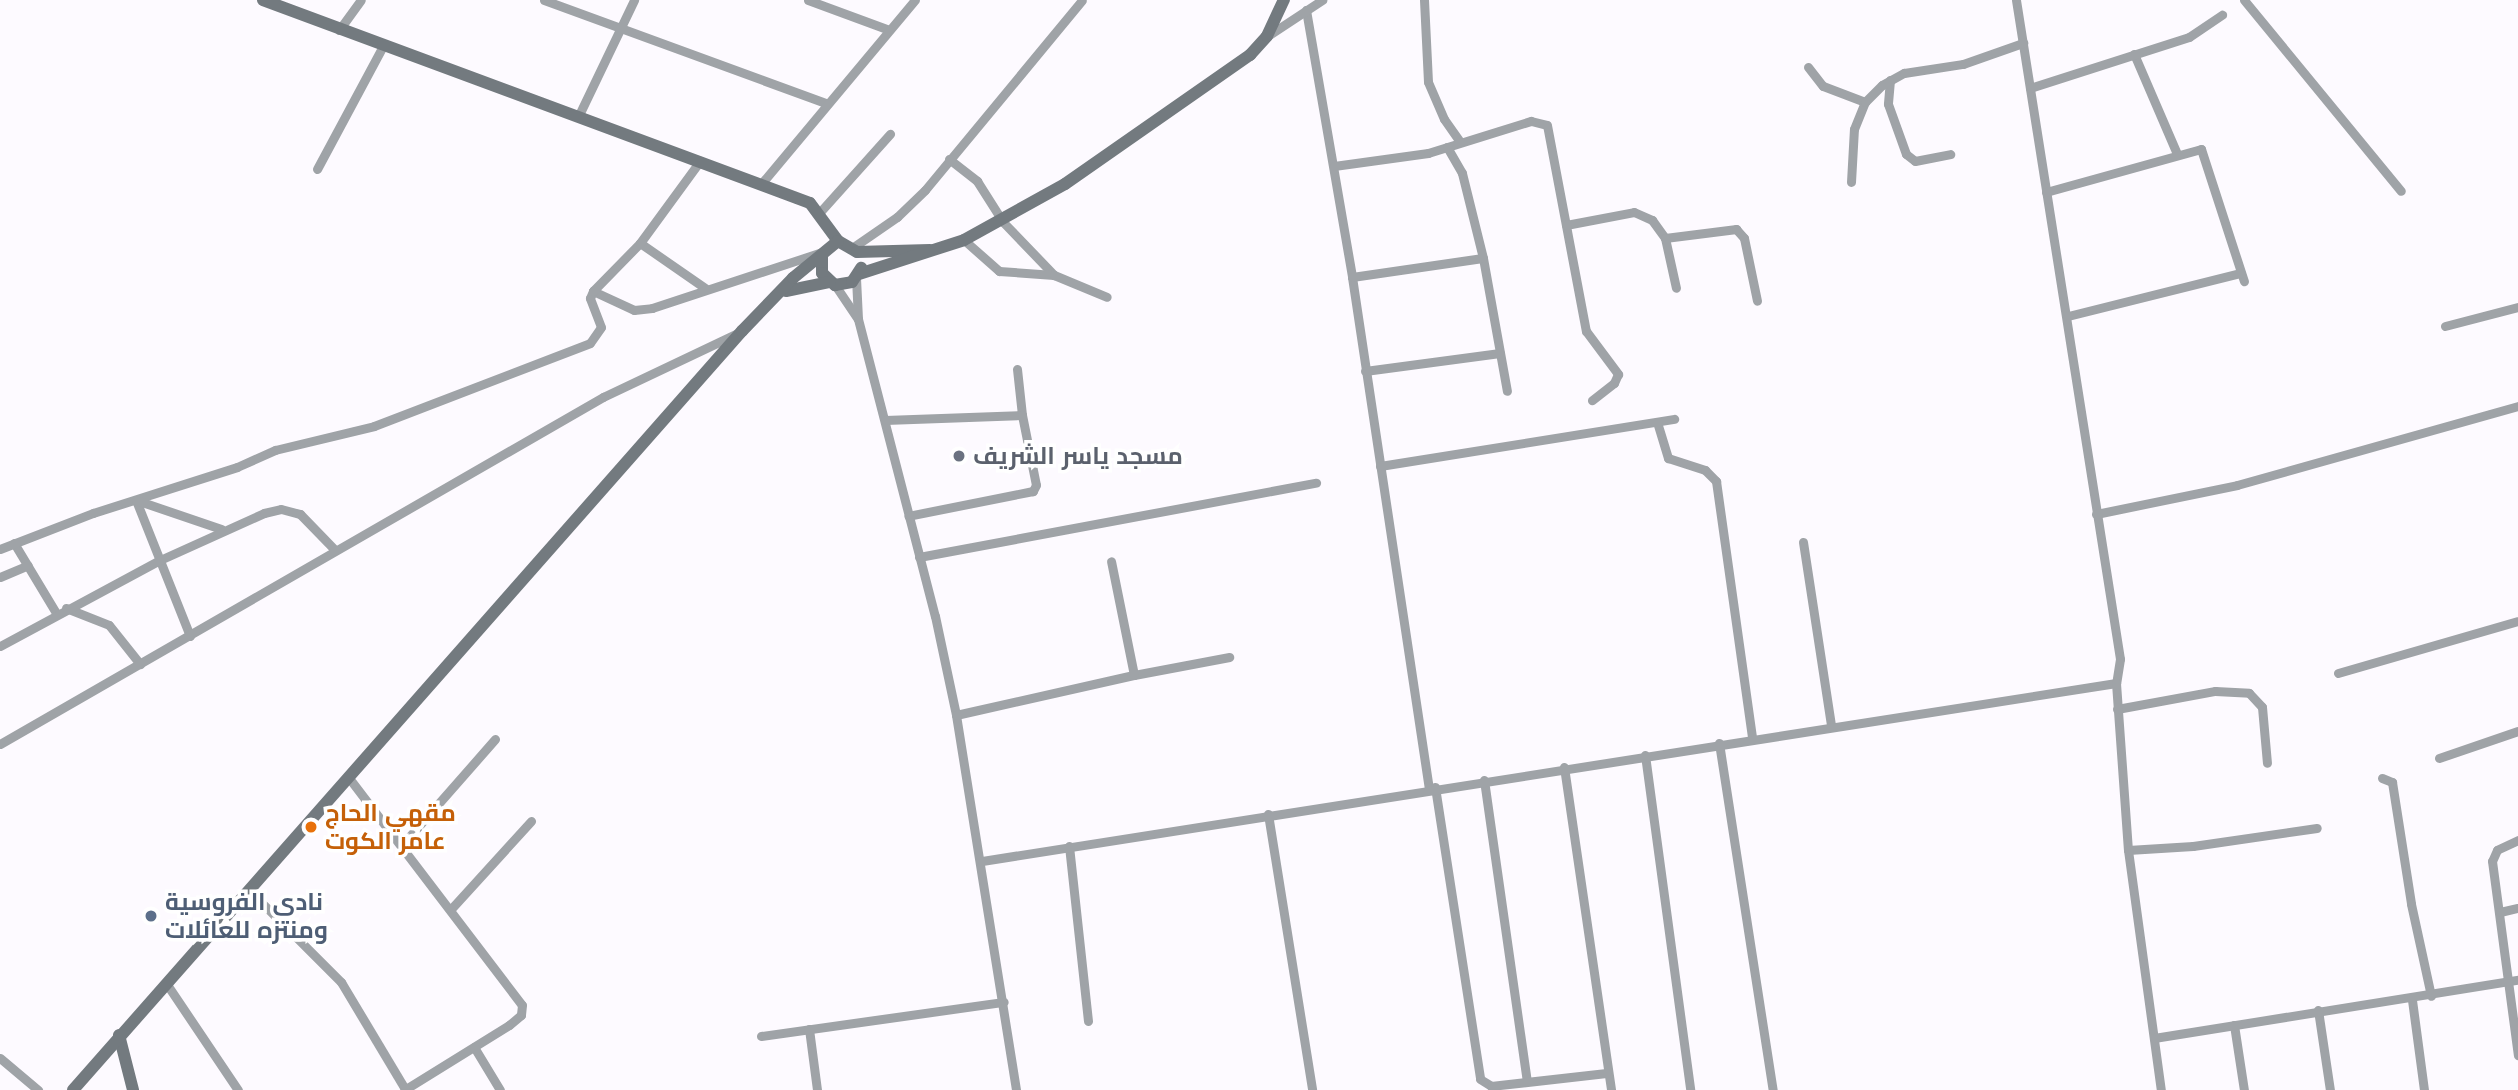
<!DOCTYPE html>
<meta charset="utf-8">
<style>
body{margin:0}
#map{position:relative;width:2518px;height:1090px;overflow:hidden;background:#fdfaff;font-family:Jost,Cairo,sans-serif}
div>[style]{position:absolute}
[style*='--x']{left:calc(var(--x)*1px);top:calc(var(--y)*1px);width:calc(var(--w)*1px);rotate:calc(var(--a)*1deg)}
.street>*{height:9px;margin:-4.5px;padding:0 4.5px;transform-origin:4.5px;border-radius:4.5px;background:#9fa3a7}
.secondary>*{height:12px;margin:-6px;padding:0 6px;transform-origin:6px;border-radius:6px;background:#737a7f}
.dots>*{width:19px;height:19px;translate:-50% -50%;box-sizing:border-box;border:4px solid #fff;border-radius:50%}
span{translate:-50% -50%;white-space:nowrap;text-align:center;line-height:1.15;-webkit-text-stroke:7px #fff;paint-order:stroke}
.worship-label{font-size:24px;color:#5b616d;font-weight:700}
.left{translate:0 -50%;text-align:left}
.food-label{font-size:24px;color:#c56008;font-weight:700}
.service-label{font-size:24px;color:#4e5e75;font-weight:700}
</style>
<div id="map">
<div class="street">
<i style="--x:544;--y:0;--w:302;--a:20.1"></i>
<i style="--x:808;--y:0;--w:86;--a:20.3"></i>
<i style="--x:1424;--y:0;--w:82;--a:87.2"></i>
<i style="--x:1428;--y:82;--w:40;--a:66.6"></i>
<i style="--x:1444;--y:119;--w:28;--a:55"></i>
<i style="--x:2016;--y:0;--w:667;--a:81.03"></i>
<i style="--x:2120;--y:659;--w:24;--a:99"></i>
<i style="--x:2244;--y:0;--w:247;--a:50.6"></i>
<i style="--x:1306;--y:10;--w:271;--a:80.2"></i>
<i style="--x:1352;--y:277;--w:518;--a:81.45"></i>
<i style="--x:339;--y:30;--w:37;--a:-54"></i>
<i style="--x:1269;--y:35;--w:64;--a:-33.4"></i>
<i style="--x:2134;--y:54;--w:109;--a:66.7"></i>
<i style="--x:1808;--y:67;--w:24;--a:52"></i>
<i style="--x:1823;--y:86;--w:45;--a:20.9"></i>
<i style="--x:1890;--y:80;--w:24;--a:95"></i>
<i style="--x:1888;--y:104;--w:53;--a:70.2"></i>
<i style="--x:1906;--y:154;--w:11;--a:38"></i>
<i style="--x:1915;--y:161;--w:36;--a:-11"></i>
<i style="--x:2030;--y:88;--w:167;--a:-17.8"></i>
<i style="--x:2189;--y:37;--w:40;--a:-34"></i>
<i style="--x:578;--y:117;--w:130;--a:-64.4"></i>
<i style="--x:949;--y:159;--w:36;--a:38"></i>
<i style="--x:977;--y:181;--w:49;--a:57.6"></i>
<i style="--x:1003;--y:222;--w:74;--a:46.1"></i>
<i style="--x:1334;--y:166;--w:95;--a:-7.9"></i>
<i style="--x:1428;--y:153;--w:108;--a:-17.3"></i>
<i style="--x:1531;--y:121;--w:16;--a:14"></i>
<i style="--x:1547;--y:125;--w:210;--a:79.3"></i>
<i style="--x:1586;--y:331;--w:54;--a:53.3"></i>
<i style="--x:1618;--y:374;--w:10;--a:114"></i>
<i style="--x:1614;--y:383;--w:28;--a:142"></i>
<i style="--x:317;--y:169;--w:140;--a:-61.8"></i>
<i style="--x:1851;--y:182;--w:53;--a:-86.8"></i>
<i style="--x:1854;--y:129;--w:29;--a:-68"></i>
<i style="--x:1865;--y:102;--w:24;--a:-45"></i>
<i style="--x:1882;--y:85;--w:25;--a:-29"></i>
<i style="--x:1904;--y:73;--w:60;--a:-8.7"></i>
<i style="--x:1963;--y:64;--w:64;--a:-19.3"></i>
<i style="--x:761;--y:184;--w:240;--a:-50.1"></i>
<i style="--x:2046;--y:192;--w:161;--a:-15.5"></i>
<i style="--x:2201;--y:149;--w:139;--a:72"></i>
<i style="--x:820;--y:212;--w:105;--a:-48.1"></i>
<i style="--x:1566;--y:225;--w:69;--a:-10.8"></i>
<i style="--x:1634;--y:212;--w:20;--a:24"></i>
<i style="--x:1652;--y:220;--w:22;--a:54"></i>
<i style="--x:1665;--y:238;--w:72;--a:-7.2"></i>
<i style="--x:1736;--y:229;--w:12;--a:48"></i>
<i style="--x:1744;--y:238;--w:64;--a:78.3"></i>
<i style="--x:1665;--y:238;--w:51;--a:77.6"></i>
<i style="--x:964;--y:240;--w:47;--a:41.5"></i>
<i style="--x:999;--y:271;--w:55;--a:4.2"></i>
<i style="--x:1054;--y:275;--w:57;--a:22.5"></i>
<i style="--x:640;--y:243;--w:79;--a:34.7"></i>
<i style="--x:852;--y:248;--w:55;--a:-34.6"></i>
<i style="--x:897;--y:217;--w:39;--a:-44"></i>
<i style="--x:925;--y:190;--w:246;--a:-50.4"></i>
<i style="--x:1483;--y:258;--w:135;--a:79.8"></i>
<i style="--x:1352;--y:277;--w:132;--a:-8.3"></i>
<i style="--x:1483;--y:258;--w:88;--a:-103.9"></i>
<i style="--x:1462;--y:173;--w:30;--a:-120"></i>
<i style="--x:856;--y:278;--w:41;--a:87.2"></i>
<i style="--x:858;--y:319;--w:307;--a:75.5"></i>
<i style="--x:935;--y:616;--w:101;--a:78"></i>
<i style="--x:956;--y:715;--w:380;--a:80.9"></i>
<i style="--x:835;--y:285;--w:40;--a:56"></i>
<i style="--x:593;--y:291;--w:45;--a:24.9"></i>
<i style="--x:634;--y:310;--w:18;--a:-6"></i>
<i style="--x:652;--y:308;--w:179;--a:-18.2"></i>
<i style="--x:2068;--y:316;--w:178;--a:-14"></i>
<i style="--x:2445;--y:326;--w:75;--a:-14.6"></i>
<i style="--x:1017;--y:369;--w:46;--a:83.8"></i>
<i style="--x:1365;--y:371;--w:136;--a:-7.6"></i>
<i style="--x:885;--y:420;--w:137;--a:-2.1"></i>
<i style="--x:1022;--y:415;--w:71;--a:78.7"></i>
<i style="--x:1036;--y:485;--w:7;--a:117"></i>
<i style="--x:1033;--y:491;--w:127;--a:168.7"></i>
<i style="--x:1657;--y:422;--w:38;--a:73"></i>
<i style="--x:1668;--y:458;--w:39;--a:18"></i>
<i style="--x:1705;--y:470;--w:16;--a:45"></i>
<i style="--x:1716;--y:481;--w:260;--a:82"></i>
<i style="--x:1380;--y:466;--w:298;--a:-9.1"></i>
<i style="--x:2096;--y:514;--w:144;--a:-11.6"></i>
<i style="--x:2237;--y:485;--w:292;--a:-15.7"></i>
<i style="--x:1803;--y:542;--w:186;--a:81.3"></i>
<i style="--x:14;--y:543;--w:82;--a:59"></i>
<i style="--x:0;--y:549;--w:100;--a:-21.2"></i>
<i style="--x:93;--y:513;--w:151;--a:-17.7"></i>
<i style="--x:237;--y:467;--w:42;--a:-24.1"></i>
<i style="--x:275;--y:450;--w:102;--a:-13.6"></i>
<i style="--x:374;--y:426;--w:231;--a:-21"></i>
<i style="--x:590;--y:343;--w:19;--a:-55"></i>
<i style="--x:601;--y:327;--w:31;--a:-111"></i>
<i style="--x:590;--y:298;--w:8;--a:-67"></i>
<i style="--x:593;--y:291;--w:67;--a:-45.6"></i>
<i style="--x:640;--y:243;--w:102;--a:-53.8"></i>
<i style="--x:919;--y:557;--w:404;--a:-10.6"></i>
<i style="--x:0;--y:577;--w:30;--a:-23"></i>
<i style="--x:66;--y:608;--w:46;--a:21.6"></i>
<i style="--x:109;--y:625;--w:50;--a:51.5"></i>
<i style="--x:190;--y:636;--w:146;--a:-111.7"></i>
<i style="--x:136;--y:500;--w:90;--a:18.8"></i>
<i style="--x:0;--y:646;--w:182;--a:-28.3"></i>
<i style="--x:160;--y:560;--w:114;--a:-24.3"></i>
<i style="--x:264;--y:513;--w:17;--a:-13"></i>
<i style="--x:281;--y:509;--w:20;--a:15"></i>
<i style="--x:300;--y:514;--w:50;--a:45.8"></i>
<i style="--x:2338;--y:673;--w:187;--a:-16.1"></i>
<i style="--x:1134;--y:675;--w:97;--a:-10.7"></i>
<i style="--x:2117;--y:709;--w:100;--a:-10.4"></i>
<i style="--x:2215;--y:691;--w:34;--a:3"></i>
<i style="--x:2249;--y:693;--w:19;--a:47"></i>
<i style="--x:2262;--y:707;--w:56;--a:84.9"></i>
<i style="--x:956;--y:715;--w:182;--a:-12.7"></i>
<i style="--x:1134;--y:675;--w:116;--a:-101.4"></i>
<i style="--x:1719;--y:743;--w:351;--a:81.2"></i>
<i style="--x:0;--y:744;--w:696;--a:-29.92"></i>
<i style="--x:603;--y:397;--w:149;--a:-25.4"></i>
<i style="--x:1645;--y:755;--w:338;--a:82.3"></i>
<i style="--x:2439;--y:758;--w:83;--a:-18.9"></i>
<i style="--x:1564;--y:767;--w:326;--a:81.7"></i>
<i style="--x:349;--y:778;--w:285;--a:52.7"></i>
<i style="--x:522;--y:1005;--w:10;--a:96"></i>
<i style="--x:521;--y:1015;--w:16;--a:140"></i>
<i style="--x:509;--y:1025;--w:123;--a:148.2"></i>
<i style="--x:2382;--y:778;--w:11;--a:22"></i>
<i style="--x:2392;--y:782;--w:123;--a:81.1"></i>
<i style="--x:2411;--y:904;--w:94;--a:77.7"></i>
<i style="--x:1484;--y:780;--w:304;--a:81.9"></i>
<i style="--x:1435;--y:787;--w:295;--a:81.2"></i>
<i style="--x:1480;--y:1079;--w:13;--a:32"></i>
<i style="--x:1491;--y:1086;--w:116;--a:-6.4"></i>
<i style="--x:1268;--y:814;--w:279;--a:80.9"></i>
<i style="--x:2518;--y:840;--w:23;--a:155"></i>
<i style="--x:2497;--y:850;--w:12;--a:114"></i>
<i style="--x:2492;--y:861;--w:196;--a:82.4"></i>
<i style="--x:402;--y:845;--w:141;--a:-48.7"></i>
<i style="--x:1069;--y:846;--w:176;--a:83.8"></i>
<i style="--x:2128;--y:850;--w:65;--a:-3.5"></i>
<i style="--x:2193;--y:846;--w:125;--a:-8.3"></i>
<i style="--x:982;--y:861;--w:1148;--a:-8.92"></i>
<i style="--x:2116;--y:683;--w:167;--a:85.9"></i>
<i style="--x:2128;--y:850;--w:242;--a:82.2"></i>
<i style="--x:248;--y:889;--w:132;--a:45"></i>
<i style="--x:341;--y:982;--w:125;--a:59.1"></i>
<i style="--x:451;--y:909;--w:119;--a:-47.7"></i>
<i style="--x:2500;--y:912;--w:18;--a:-13"></i>
<i style="--x:166;--y:983;--w:129;--a:56.1"></i>
<i style="--x:2412;--y:1000;--w:91;--a:82.4"></i>
<i style="--x:2318;--y:1010;--w:81;--a:81.5"></i>
<i style="--x:2234;--y:1025;--w:66;--a:81.3"></i>
<i style="--x:809;--y:1029;--w:62;--a:82.5"></i>
<i style="--x:761;--y:1036;--w:245;--a:-8"></i>
<i style="--x:2154;--y:1038;--w:369;--a:-9.1"></i>
<i style="--x:474;--y:1047;--w:50;--a:58.8"></i>
<i style="--x:0;--y:1058;--w:50;--a:40.1"></i>
</div>
<div class="secondary">
<i style="--x:263;--y:0;--w:583;--a:20.36"></i>
<i style="--x:810;--y:203;--w:47;--a:53.6"></i>
<i style="--x:838;--y:241;--w:22;--a:30"></i>
<i style="--x:857;--y:252;--w:73;--a:-1.6"></i>
<i style="--x:822;--y:256;--w:17;--a:90"></i>
<i style="--x:822;--y:273;--w:18;--a:43"></i>
<i style="--x:835;--y:285;--w:17;--a:-10"></i>
<i style="--x:852;--y:282;--w:17;--a:-57"></i>
<i style="--x:859;--y:274;--w:110;--a:-17.9"></i>
<i style="--x:964;--y:240;--w:115;--a:-29"></i>
<i style="--x:1065;--y:184;--w:226;--a:-34.9"></i>
<i style="--x:1250;--y:55;--w:25;--a:-48"></i>
<i style="--x:1267;--y:36;--w:40;--a:-65"></i>
<i style="--x:786;--y:291;--w:45;--a:-11.6"></i>
<i style="--x:119;--y:1035;--w:57;--a:75.7"></i>
<i style="--x:73;--y:1090;--w:1012;--a:-48.61"></i>
<i style="--x:742;--y:331;--w:74;--a:-46.1"></i>
<i style="--x:793;--y:278;--w:58;--a:-39.4"></i>
</div>
<div class="dots">
<i style="left:959px;top:456px;background:#6b7280"></i>
<i style="left:311px;top:827px;background:#e8710a"></i>
<i style="left:151px;top:916px;background:#5c6f8a"></i>
</div>
<div class="worship-label">
<span class="left" style="left:973px;top:456px">مسجد ياسر الشريف</span>
</div>
<div class="food-label">
<span class="left" style="left:325px;top:827px">مقهي الحاج<br>عامر الكوت</span>
</div>
<div class="service-label">
<span class="left" style="left:165px;top:916px">نادي الفروسية<br>ومنتزه للعائلات</span>
</div>
</div>
